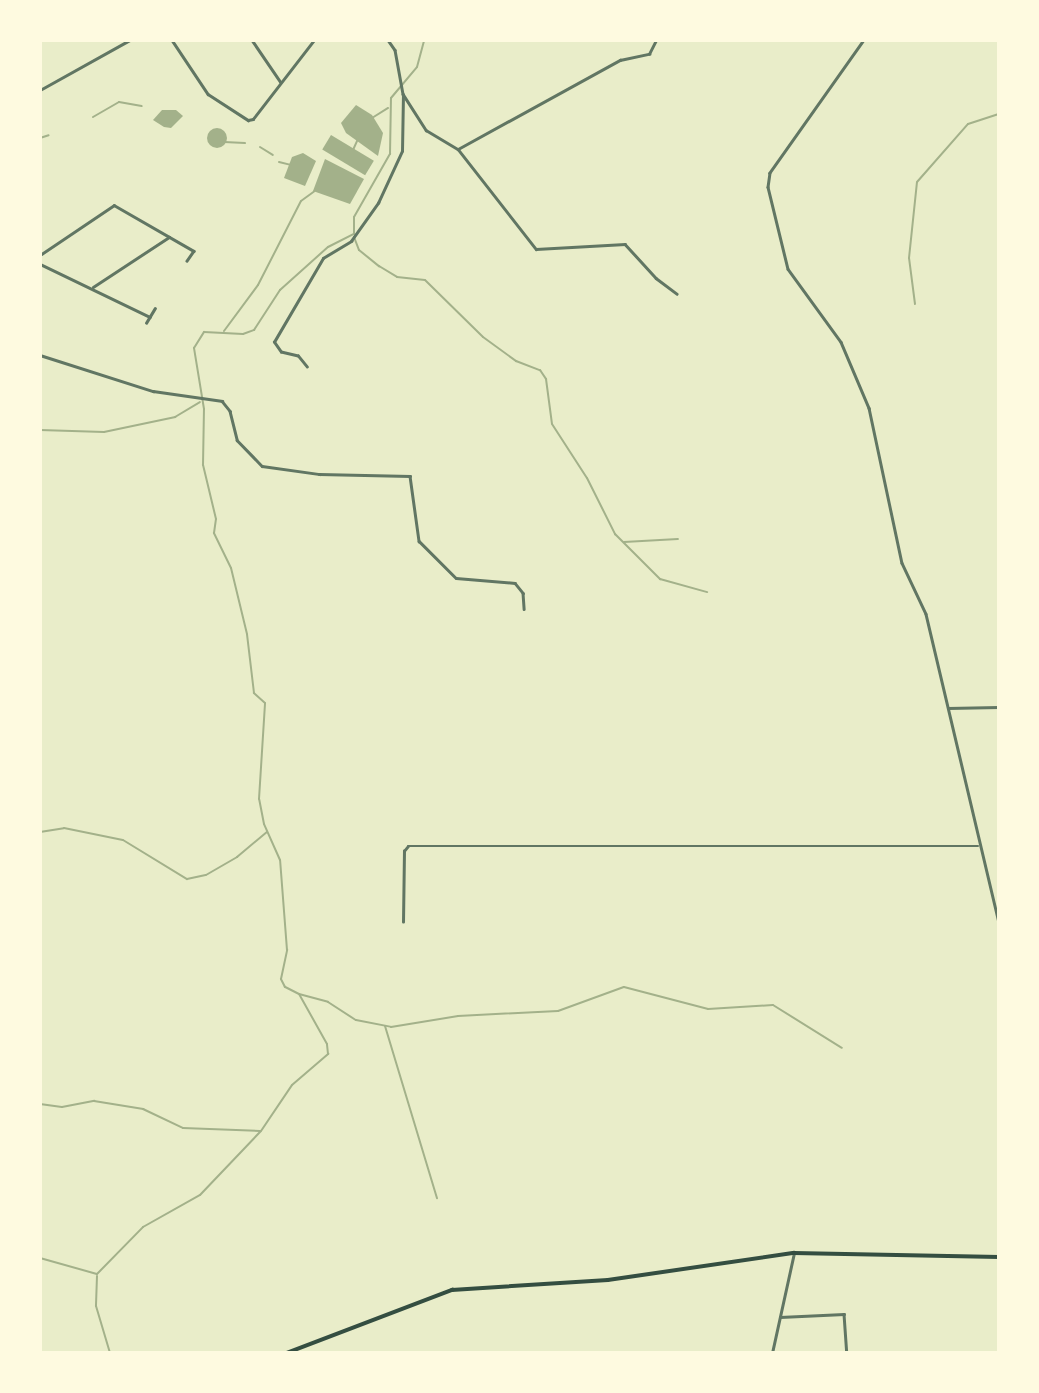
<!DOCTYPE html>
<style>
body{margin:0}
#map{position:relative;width:1039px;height:1393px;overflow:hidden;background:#e9edc9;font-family:"Open Sans",sans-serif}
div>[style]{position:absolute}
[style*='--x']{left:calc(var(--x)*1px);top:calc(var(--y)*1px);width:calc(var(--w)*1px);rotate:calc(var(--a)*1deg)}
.water>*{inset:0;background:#a3b18a;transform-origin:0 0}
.round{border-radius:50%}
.stream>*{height:2px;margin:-1px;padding:0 1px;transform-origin:1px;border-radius:1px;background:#a3b18a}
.minor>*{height:2.5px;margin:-1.25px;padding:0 1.25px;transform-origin:1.25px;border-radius:1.25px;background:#617663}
.secondary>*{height:3.5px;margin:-1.75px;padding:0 1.75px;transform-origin:1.75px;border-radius:1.75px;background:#344e41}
span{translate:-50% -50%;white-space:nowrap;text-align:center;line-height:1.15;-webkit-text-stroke:6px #fefae0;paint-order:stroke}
.frame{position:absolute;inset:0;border:42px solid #fefae0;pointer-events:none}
</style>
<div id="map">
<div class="water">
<i style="clip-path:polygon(356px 105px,372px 115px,383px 133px,378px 156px,346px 133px,341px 123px)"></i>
<i style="clip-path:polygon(162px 110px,176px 110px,183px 116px,171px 128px,164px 127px,153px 120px)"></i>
<i class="round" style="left:207px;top:128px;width:20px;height:20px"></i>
<i style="left:331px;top:135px;width:50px;height:17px;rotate:31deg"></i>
<i style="clip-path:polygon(303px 153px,316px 161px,305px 186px,284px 178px,292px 157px)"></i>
<i style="clip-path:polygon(325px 159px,364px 179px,350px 204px,313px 191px)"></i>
</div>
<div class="stream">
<i style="--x:93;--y:117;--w:30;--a:-30"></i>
<i style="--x:119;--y:102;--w:23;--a:10"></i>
<i style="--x:372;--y:118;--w:19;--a:-32"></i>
<i style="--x:40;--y:138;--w:9;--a:-18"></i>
<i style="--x:224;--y:142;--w:21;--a:3"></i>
<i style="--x:260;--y:147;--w:15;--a:32"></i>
<i style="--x:353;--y:150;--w:12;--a:-66"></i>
<i style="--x:279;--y:162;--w:12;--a:14"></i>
<i style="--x:354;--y:237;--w:14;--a:69"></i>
<i style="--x:359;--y:250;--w:26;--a:39"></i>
<i style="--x:379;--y:266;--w:21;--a:31"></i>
<i style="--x:397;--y:277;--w:28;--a:6"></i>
<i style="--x:425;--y:280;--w:81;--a:44.5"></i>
<i style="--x:483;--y:337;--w:41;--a:36"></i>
<i style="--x:516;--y:361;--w:26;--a:21"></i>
<i style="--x:540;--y:370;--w:11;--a:56"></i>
<i style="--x:546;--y:379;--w:45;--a:82.4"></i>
<i style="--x:552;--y:424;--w:64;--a:57.1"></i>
<i style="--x:587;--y:478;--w:63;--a:63.4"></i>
<i style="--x:615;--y:534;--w:64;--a:45"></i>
<i style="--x:660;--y:579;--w:49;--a:15.5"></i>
<i style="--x:915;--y:304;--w:46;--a:-97.4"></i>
<i style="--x:909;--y:258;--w:76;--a:-84"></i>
<i style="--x:917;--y:182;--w:77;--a:-48.7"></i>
<i style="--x:968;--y:124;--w:33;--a:-18"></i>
<i style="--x:224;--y:331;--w:57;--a:-53.5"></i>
<i style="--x:258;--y:285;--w:94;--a:-62.9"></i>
<i style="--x:301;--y:201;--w:17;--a:-36"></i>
<i style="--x:40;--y:430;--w:64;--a:1.8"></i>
<i style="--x:104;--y:432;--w:73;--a:-11.9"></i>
<i style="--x:175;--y:417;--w:29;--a:-31"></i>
<i style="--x:624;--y:542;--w:54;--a:-3.2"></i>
<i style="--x:40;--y:832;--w:24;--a:-9"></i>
<i style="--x:64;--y:828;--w:60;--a:11.5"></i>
<i style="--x:123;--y:840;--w:75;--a:31.4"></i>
<i style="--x:187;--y:879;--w:19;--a:-12"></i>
<i style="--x:206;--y:875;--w:36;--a:-30"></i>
<i style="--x:237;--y:857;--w:39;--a:-40"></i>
<i style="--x:299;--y:994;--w:30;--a:15"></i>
<i style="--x:328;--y:1002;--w:33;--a:33"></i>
<i style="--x:356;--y:1020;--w:36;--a:11"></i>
<i style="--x:391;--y:1027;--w:68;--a:-9.3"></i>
<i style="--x:458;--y:1016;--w:100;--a:-2.9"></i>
<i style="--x:558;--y:1011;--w:70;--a:-20"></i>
<i style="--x:624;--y:987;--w:87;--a:14.7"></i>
<i style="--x:708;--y:1009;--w:65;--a:-3.5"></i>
<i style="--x:773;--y:1005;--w:81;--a:31.9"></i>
<i style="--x:385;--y:1026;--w:180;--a:73.2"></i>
<i style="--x:40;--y:1104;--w:22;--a:8"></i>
<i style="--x:62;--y:1107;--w:33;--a:-11"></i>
<i style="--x:94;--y:1101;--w:50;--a:9.3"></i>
<i style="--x:143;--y:1109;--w:44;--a:25.4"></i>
<i style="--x:183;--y:1128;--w:77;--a:2.2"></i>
<i style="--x:40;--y:1258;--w:59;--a:15.7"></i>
<i style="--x:97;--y:1274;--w:66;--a:-45.6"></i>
<i style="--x:143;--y:1227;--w:65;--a:-29.3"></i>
<i style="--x:200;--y:1195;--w:88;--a:-46.4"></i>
<i style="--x:261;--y:1131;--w:55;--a:-56"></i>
<i style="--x:292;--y:1085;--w:48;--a:-40.7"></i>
<i style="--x:328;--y:1054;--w:10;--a:-96"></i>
<i style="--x:327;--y:1044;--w:57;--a:-119.2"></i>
<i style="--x:299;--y:994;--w:16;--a:-153"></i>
<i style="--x:285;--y:987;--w:9;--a:-117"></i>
<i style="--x:281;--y:979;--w:30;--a:-78"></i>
<i style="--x:287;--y:950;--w:90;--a:-94.4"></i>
<i style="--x:280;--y:860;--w:39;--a:-114"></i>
<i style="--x:264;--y:824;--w:25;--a:-101"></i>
<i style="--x:259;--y:799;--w:96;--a:-86.4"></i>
<i style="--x:265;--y:703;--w:15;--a:-138"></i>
<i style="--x:254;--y:693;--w:59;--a:-96.8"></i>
<i style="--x:247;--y:634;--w:68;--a:-103.6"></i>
<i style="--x:231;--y:568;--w:39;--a:-116"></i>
<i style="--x:214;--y:533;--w:14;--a:-82"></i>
<i style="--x:216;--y:519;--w:56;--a:-103.5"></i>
<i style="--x:203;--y:465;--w:56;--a:-89"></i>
<i style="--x:204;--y:409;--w:62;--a:-99.3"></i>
<i style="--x:194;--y:348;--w:19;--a:-58"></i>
<i style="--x:204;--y:332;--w:39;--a:3"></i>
<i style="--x:243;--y:334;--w:12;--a:-20"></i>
<i style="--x:254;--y:330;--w:48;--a:-57"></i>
<i style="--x:280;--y:290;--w:64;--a:-41.9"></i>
<i style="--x:328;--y:247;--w:29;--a:-27"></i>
<i style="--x:354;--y:234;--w:17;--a:-90"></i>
<i style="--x:354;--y:217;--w:73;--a:-60.3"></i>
<i style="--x:390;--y:154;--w:56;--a:-89"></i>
<i style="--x:391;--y:98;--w:40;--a:-50"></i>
<i style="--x:417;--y:67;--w:28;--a:-75"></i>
<i style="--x:97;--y:1276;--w:30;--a:92"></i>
<i style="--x:96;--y:1306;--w:49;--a:73.4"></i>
</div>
<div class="minor">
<i style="--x:172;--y:40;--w:65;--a:56.3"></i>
<i style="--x:208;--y:94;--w:48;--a:33"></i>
<i style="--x:248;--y:120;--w:5;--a:-11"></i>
<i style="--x:253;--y:119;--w:100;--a:-52.3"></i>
<i style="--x:252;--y:40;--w:50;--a:55.7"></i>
<i style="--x:388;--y:40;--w:12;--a:55"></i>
<i style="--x:395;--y:50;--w:45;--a:79.7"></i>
<i style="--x:403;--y:94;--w:43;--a:57.4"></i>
<i style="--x:426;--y:130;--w:37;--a:31"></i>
<i style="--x:458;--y:149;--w:127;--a:52"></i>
<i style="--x:536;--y:249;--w:89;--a:-3.2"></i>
<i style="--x:625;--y:244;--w:46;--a:47.6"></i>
<i style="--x:656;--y:278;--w:26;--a:37"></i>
<i style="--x:864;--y:40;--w:163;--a:125.3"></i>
<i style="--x:770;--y:173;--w:14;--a:98"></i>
<i style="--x:768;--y:187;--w:84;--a:76.3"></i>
<i style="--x:788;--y:269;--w:90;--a:54"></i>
<i style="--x:841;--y:342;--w:72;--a:67"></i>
<i style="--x:869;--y:408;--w:158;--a:78"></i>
<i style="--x:902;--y:563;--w:56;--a:64.8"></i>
<i style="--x:926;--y:614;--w:318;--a:76.7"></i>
<i style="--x:40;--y:90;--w:103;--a:-29.1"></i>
<i style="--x:458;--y:149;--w:185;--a:-28.8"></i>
<i style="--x:620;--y:60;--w:30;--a:-12"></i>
<i style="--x:649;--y:54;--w:16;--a:-63"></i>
<i style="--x:40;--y:255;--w:89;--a:-34"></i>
<i style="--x:114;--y:205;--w:92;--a:29.9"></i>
<i style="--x:194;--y:251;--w:12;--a:125"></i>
<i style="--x:40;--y:264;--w:122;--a:25.7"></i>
<i style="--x:93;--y:287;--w:91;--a:-33.3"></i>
<i style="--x:146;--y:323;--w:17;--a:-59"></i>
<i style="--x:40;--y:355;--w:119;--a:17.7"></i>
<i style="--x:153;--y:391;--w:70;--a:8.2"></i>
<i style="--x:222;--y:401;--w:13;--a:51"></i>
<i style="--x:230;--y:411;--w:30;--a:76"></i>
<i style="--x:237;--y:440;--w:36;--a:46"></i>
<i style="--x:262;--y:466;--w:58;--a:8"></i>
<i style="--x:319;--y:474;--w:91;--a:1.3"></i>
<i style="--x:410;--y:476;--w:66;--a:82.1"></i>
<i style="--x:419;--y:541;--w:52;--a:45"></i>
<i style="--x:456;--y:578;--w:59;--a:4.8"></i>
<i style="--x:515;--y:583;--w:13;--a:51"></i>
<i style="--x:523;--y:593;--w:16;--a:86"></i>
<i style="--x:307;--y:367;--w:14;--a:-129"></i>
<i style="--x:298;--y:356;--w:17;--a:-167"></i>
<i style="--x:281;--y:352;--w:12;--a:-125"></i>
<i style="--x:274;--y:342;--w:97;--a:-59.7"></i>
<i style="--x:323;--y:258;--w:33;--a:-31"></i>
<i style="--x:351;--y:241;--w:47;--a:-54.6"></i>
<i style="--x:378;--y:203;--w:57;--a:-65.2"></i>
<i style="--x:402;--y:151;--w:56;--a:-89"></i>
<i style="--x:40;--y:640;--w:25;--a:90"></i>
<i style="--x:948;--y:708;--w:51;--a:-1.1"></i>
<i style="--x:403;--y:922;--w:71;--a:-89.2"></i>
<i style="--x:404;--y:851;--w:6;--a:-51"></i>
<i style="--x:408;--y:846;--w:570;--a:0"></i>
<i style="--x:780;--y:1317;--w:64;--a:-2.7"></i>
<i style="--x:844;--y:1314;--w:39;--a:86"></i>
<i style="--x:772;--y:1353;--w:102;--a:-77.6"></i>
</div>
<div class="secondary">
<i style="--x:287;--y:1353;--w:177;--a:-20.9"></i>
<i style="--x:452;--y:1290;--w:156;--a:-3.7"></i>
<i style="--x:608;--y:1280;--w:188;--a:-8.3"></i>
<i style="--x:794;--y:1253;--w:205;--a:1.1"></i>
</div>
<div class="frame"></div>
</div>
